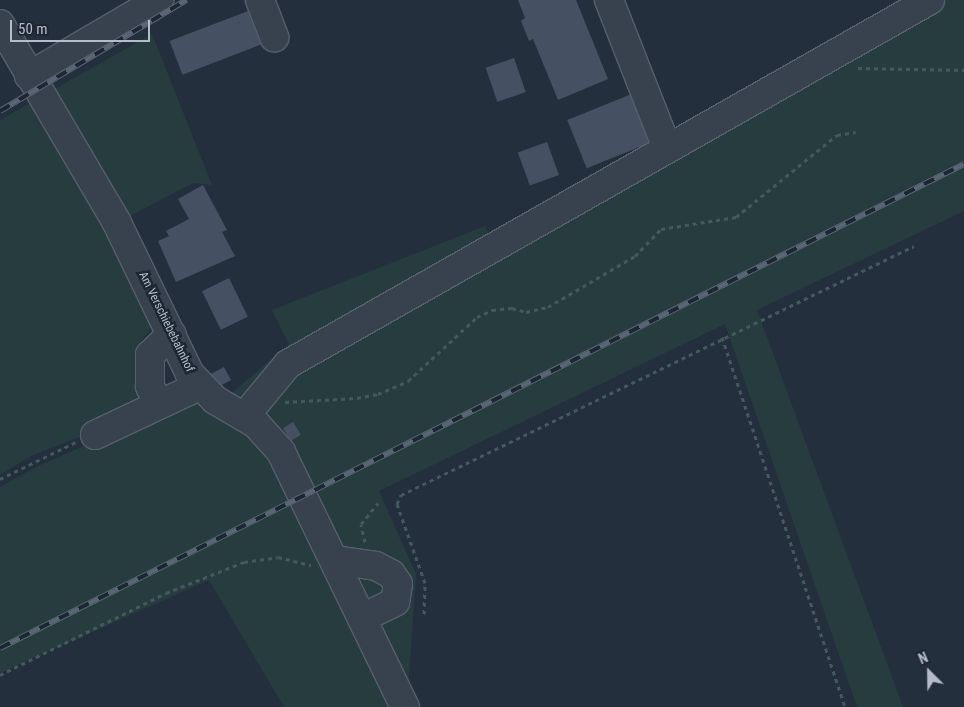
<!DOCTYPE html>
<style>
body{margin:0}
#map{position:relative;width:964px;height:707px;overflow:hidden;background:#242f3e;font-family:"Roboto Condensed",sans-serif}
div>[style]{position:absolute}
[style*='--x']{left:calc(var(--x)*1px);top:calc(var(--y)*1px);width:calc(var(--w)*1px);rotate:calc(var(--a)*1deg)}
.green>*{inset:0;background:#263c3f}
.building>*{inset:0;background:#455162;transform-origin:0 0}
.path>*{height:3px;margin-top:-1.5px;transform-origin:0;background:repeating-linear-gradient(90deg,#44595c 0 4px,transparent 0 8px)}
.roads{filter:drop-shadow(1px 0 #565f6c) drop-shadow(-1px 0 #565f6c) drop-shadow(0 1px #565f6c) drop-shadow(0 -1px #565f6c)}
.minor>*{height:28px;margin:-14px;padding:0 14px;transform-origin:14px;border-radius:14px;background:#38414e}
.rail>*{height:5.5px;margin-top:-2.75px;transform-origin:0;background:repeating-linear-gradient(90deg,#1d2633 0 11px,#5a6575 0 22px);box-sizing:border-box;border-block:1px solid #5a6575}
span{translate:-50% -50%;white-space:nowrap;text-align:center;line-height:1.15;-webkit-text-stroke:5px #1d2633;paint-order:stroke}
.street-label{font-size:12px;color:#b4bcc9}
.north{position:absolute;left:904px;top:647px;width:50px;height:50px;-webkit-text-stroke:4px #1d2633;paint-order:stroke;rotate:337deg;font-size:14px;font-weight:700;line-height:20px;text-align:center;color:#b4bcc9}
.north::after{content:'';display:block;margin:auto;width:18px;height:22px;background:#b4bcc9;clip-path:polygon(50% 0,100% 100%,50% 72%,0 100%)}
.scale{position:absolute;left:10px;top:20px;width:140px;height:22px;box-sizing:border-box;border:2px solid #b4bcc9;border-top:0;padding-left:6px;font-size:15px;line-height:18px;white-space:nowrap;color:#b4bcc9;-webkit-text-stroke:4px #1d2633;paint-order:stroke}
</style>
<div id="map">
<div class="green">
<i style="clip-path:polygon(930px 0,964px 0,964px 211px,757px 310px,903px 707px,857px 707px,725px 324px,379px 491px,416px 574px,407px 707px,284px 707px,209px 580px,0 673px,0 487px,36px 467px,184px 402px,197px 402px,212px 410px,289px 344px,272px 310px,485px 226px,491px 240px)"></i>
<i style="clip-path:polygon(152px 34px,212px 185px,193px 183px,122px 220px,158px 318px,138px 346px,143px 403px,103px 428px,33px 455px,0 475px,0 120px)"></i>
</div>
<div class="building">
<i style="clip-path:polygon(518px 0,576px 0,608px 79px,558px 100px,533px 39px,529px 41px,521px 21px,525px 18px)"></i>
<i style="left:248px;top:11px;width:36px;height:84px;rotate:69deg"></i>
<i style="left:514px;top:58px;width:36px;height:30px;rotate:71deg"></i>
<i style="left:634px;top:93px;width:52px;height:72px;rotate:68deg"></i>
<i style="left:547px;top:142px;width:35px;height:31px;rotate:70deg"></i>
<i style="clip-path:polygon(203px 185px,227px 230px,222px 232px,235px 256px,176px 282px,158px 241px,169px 236px,166px 231px,189px 219px,178px 199px)"></i>
<i style="left:229px;top:278px;width:43px;height:30px;rotate:64deg"></i>
<i style="clip-path:polygon(224px 367px,231px 380px,216px 388px,205px 377px)"></i>
<i style="left:293px;top:422px;width:15px;height:12px;rotate:58deg"></i>
</div>
<div class="path">
<i style="--x:858;--y:68;--w:106;--a:1.1"></i>
<i style="--x:722;--y:337;--w:390;--a:71.6"></i>
<i style="--x:285;--y:402;--w:72;--a:-3.2"></i>
<i style="--x:357;--y:398;--w:21;--a:-11"></i>
<i style="--x:378;--y:394;--w:33;--a:-23"></i>
<i style="--x:408;--y:381;--w:94;--a:-42.8"></i>
<i style="--x:477;--y:317;--w:17;--a:-25"></i>
<i style="--x:492;--y:310;--w:20;--a:-6"></i>
<i style="--x:512;--y:308;--w:15;--a:16"></i>
<i style="--x:526;--y:312;--w:23;--a:-13"></i>
<i style="--x:548;--y:307;--w:101;--a:-30.4"></i>
<i style="--x:635;--y:256;--w:37;--a:-46"></i>
<i style="--x:661;--y:229;--w:76;--a:-9.1"></i>
<i style="--x:736;--y:217;--w:130;--a:-39.1"></i>
<i style="--x:837;--y:135;--w:19;--a:-9"></i>
<i style="--x:0;--y:479;--w:85;--a:-26"></i>
<i style="--x:365;--y:542;--w:18;--a:-103"></i>
<i style="--x:361;--y:524;--w:27;--a:-51"></i>
<i style="--x:424;--y:614;--w:31;--a:-88"></i>
<i style="--x:425;--y:583;--w:84;--a:-109.5"></i>
<i style="--x:397;--y:504;--w:10;--a:-66"></i>
<i style="--x:401;--y:495;--w:570;--a:-25.89"></i>
<i style="--x:0;--y:675;--w:185;--a:-26.3"></i>
<i style="--x:166;--y:593;--w:84;--a:-21.7"></i>
<i style="--x:244;--y:562;--w:34;--a:-8"></i>
<i style="--x:278;--y:557;--w:34;--a:14"></i>
</div>
<div class="roads">
<div class="minor">
<i style="--x:260;--y:0;--w:40;--a:69"></i>
<i style="--x:609;--y:0;--w:159;--a:68.6"></i>
<i style="--x:0;--y:24;--w:231;--a:59.5"></i>
<i style="--x:117;--y:223;--w:168;--a:64.2"></i>
<i style="--x:190;--y:374;--w:36;--a:46"></i>
<i style="--x:215;--y:400;--w:48;--a:30.3"></i>
<i style="--x:256;--y:424;--w:38;--a:48"></i>
<i style="--x:281;--y:452;--w:284;--a:64.1"></i>
<i style="--x:29;--y:76;--w:151;--a:-30.3"></i>
<i style="--x:158;--y:405;--w:21;--a:-113"></i>
<i style="--x:150;--y:386;--w:31;--a:-90"></i>
<i style="--x:150;--y:355;--w:30;--a:-44"></i>
<i style="--x:244;--y:417;--w:69;--a:-50.3"></i>
<i style="--x:288;--y:364;--w:738;--a:-29.55"></i>
<i style="--x:95;--y:435;--w:115;--a:-25.2"></i>
<i style="--x:335;--y:560;--w:41;--a:8.3"></i>
<i style="--x:376;--y:566;--w:17;--a:28"></i>
<i style="--x:391;--y:574;--w:12;--a:55"></i>
<i style="--x:398;--y:584;--w:18;--a:99"></i>
<i style="--x:395;--y:602;--w:37;--a:154"></i>
</div>
</div>
<div class="rail">
<i style="--x:0;--y:111;--w:217;--a:-30.8"></i>
<i style="--x:0;--y:648;--w:1079;--a:-26.66"></i>
</div>
<div class="street-label">
<span style="left:166px;top:322px;rotate:64deg">Am Verschiebebahnhof</span>
</div>
<div class="north">N</div>
<div class="scale">50 m</div>
</div>
